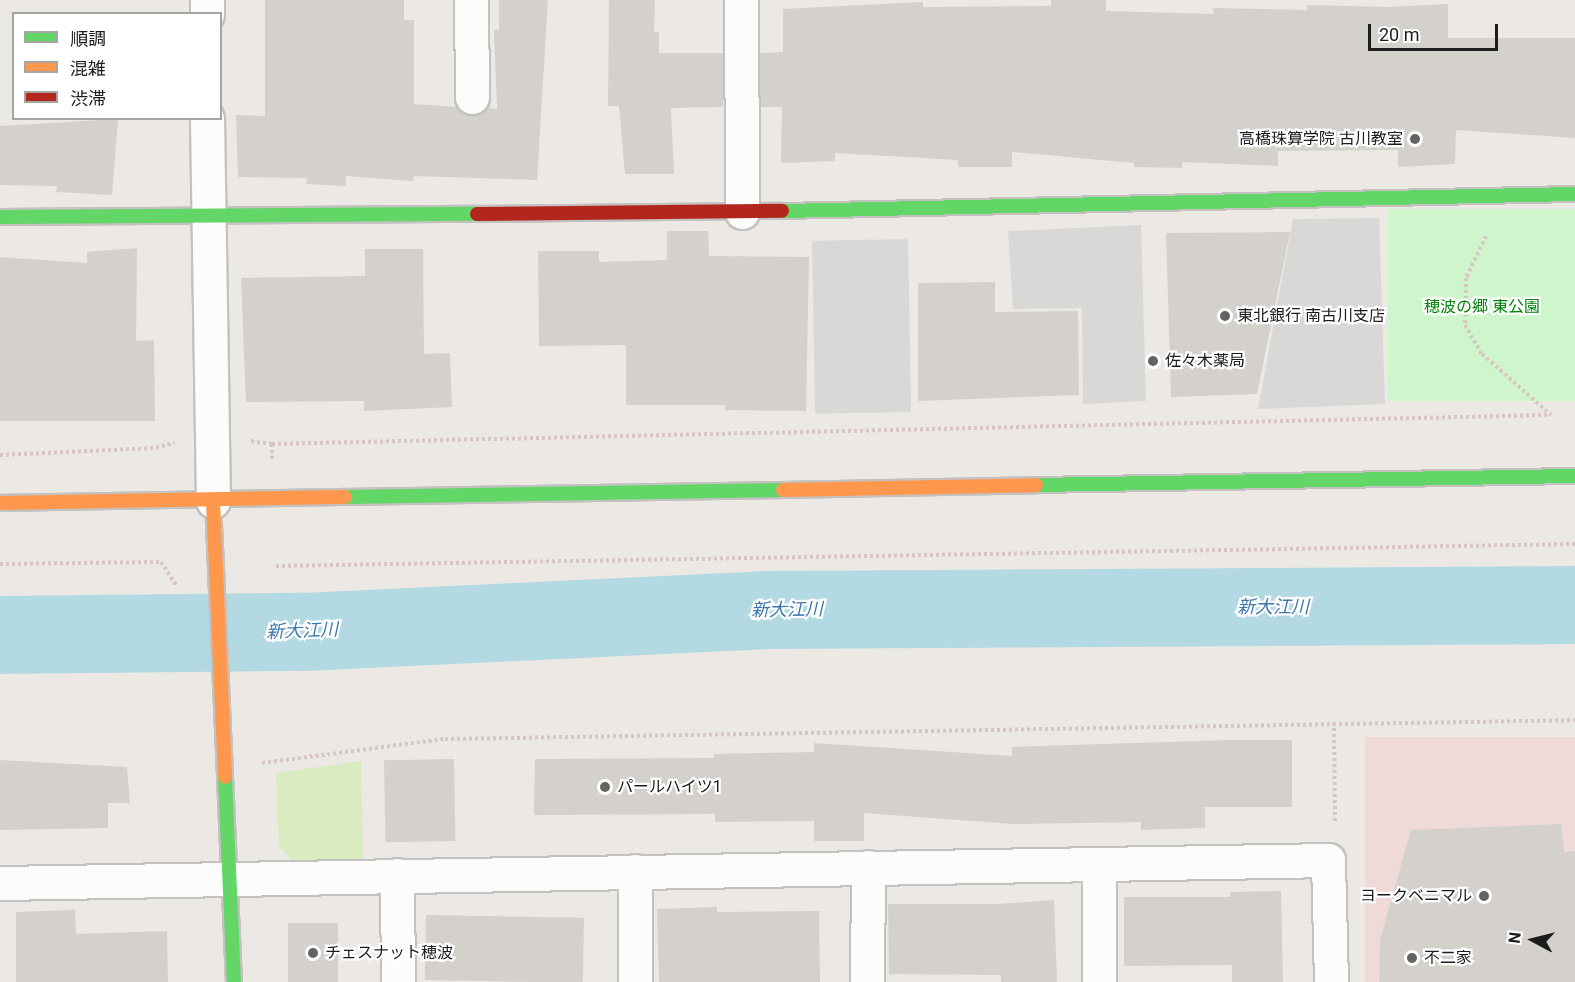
<!DOCTYPE html>
<meta charset="utf-8">
<style>
body{margin:0}
#map{position:relative;width:1575px;height:982px;overflow:hidden;background:#ece8e4;font-family:Roboto,"Noto Sans JP",sans-serif}
div>[style]{position:absolute}
[style*='--x']{left:calc(var(--x)*1px);top:calc(var(--y)*1px);width:calc(var(--w)*1px);rotate:calc(var(--a)*1deg)}
.residential>*{inset:0;background:#dad8d6;transform-origin:0 0}
.commercial>*{inset:0;background:#efdad7;transform-origin:0 0}
.grass>*{inset:0;background:#d8ecbf}
.park>*{inset:0;background:#cff5cd;transform-origin:0 0}
.river>*{height:78px;margin:-39px;padding:0 39px;transform-origin:39px;border-radius:39px;background:#b3d9e2}
.building>*{inset:0;background:#d4d0cc;transform-origin:0 0}
.path>*{height:4px;margin-top:-2px;transform-origin:0;background:repeating-linear-gradient(90deg,#d7c6c3 0 3px,transparent 0 6px)}
.roads{filter:drop-shadow(2px 0 #c4c2c0) drop-shadow(-2px 0 #c4c2c0) drop-shadow(0 2px #c4c2c0) drop-shadow(0 -2px #c4c2c0)}
.street>*{height:33px;margin:-16.5px;padding:0 16.5px;transform-origin:16.5px;border-radius:16.5px;background:#fcfcfb}
.fast>*{height:14px;margin:-7px;padding:0 7px;transform-origin:7px;border-radius:7px;background:#63d668}
.slow>*{height:14px;margin:-7px;padding:0 7px;transform-origin:7px;border-radius:7px;background:#ff974d}
.jam>*{height:14px;margin:-7px;padding:0 7px;transform-origin:7px;border-radius:7px;background:#b3261e}
.dots>*{width:16px;height:16px;translate:-50% -50%;box-sizing:border-box;border:3px solid #fff;border-radius:50%}
span{translate:-50% -50%;white-space:nowrap;text-align:center;line-height:1.15;-webkit-text-stroke:4.5px #fff;paint-order:stroke}
.poi-label{font-size:16px;color:#1c1c1c}
.right{translate:-100% -50%;text-align:right}
.left{translate:0 -50%;text-align:left}
.park-label{font-size:16px;color:#008309}
.water-label{font-size:18px;color:#3d77ac;font-style:italic}
.legend{position:absolute;left:12px;top:12px;width:210px;height:108px;box-sizing:border-box;background:#fff;border:2px solid #a4a4a4;margin:0;padding:8px 10px;list-style:none;font-size:18px;color:#1c1c1c}
.legend li{display:flex;align-items:center;gap:12px;height:30px}
.legend b{width:30px;border:2px solid #a4a4a4}
.north{position:absolute;left:1503px;top:910px;width:60px;height:60px;-webkit-text-stroke:4px #fff;paint-order:stroke;rotate:277deg;font-size:16px;font-weight:700;line-height:24px;text-align:center;color:#1c1c1c}
.north::after{content:'';display:block;margin:auto;width:21px;height:27px;background:#1c1c1c;clip-path:polygon(50% 0,100% 100%,50% 72%,0 100%)}
.scale{position:absolute;left:1368px;top:24px;width:130px;height:27px;box-sizing:border-box;border:3px solid #1c1c1c;border-top:0;padding-left:8px;font-size:18px;line-height:21px;white-space:nowrap;color:#1c1c1c;-webkit-text-stroke:4px #fff;paint-order:stroke}
</style>
<div id="map">
<div class="residential">
<i style="clip-path:polygon(1379px 218px,1385px 404px,1258px 409px,1293px 219px)"></i>
<i style="clip-path:polygon(1141px 225px,1146px 401px,1083px 404px,1082px 308px,1013px 309px,1008px 231px)"></i>
<i style="left:908px;top:239px;width:173px;height:96px;rotate:89deg"></i>
</div>
<div class="commercial">
<i style="left:1575px;top:737px;width:245px;height:210px;rotate:90deg"></i>
</div>
<div class="grass">
<i style="clip-path:polygon(361px 761px,363px 863px,295px 864px,279px 845px,276px 773px)"></i>
</div>
<div class="park">
<i style="left:1575px;top:209px;width:192px;height:187px;rotate:90deg"></i>
</div>
<div class="river">
<i style="--x:0;--y:635;--w:304;--a:-0.6"></i>
<i style="--x:304;--y:632;--w:464;--a:-2.7"></i>
<i style="--x:767;--y:610;--w:808;--a:-0.35"></i>
</div>
<div class="building">
<i style="clip-path:polygon(265px 0,404px 0,404px 20px,414px 20px,414px 104px,456px 107px,472px 116px,486px 108px,497px 109px,494px 30px,499px 30px,499px 0,548px 0,537px 180px,414px 176px,413px 181px,346px 176px,346px 186px,306px 184px,307px 178px,238px 177px,236px 115px,265px 116px)"></i>
<i style="clip-path:polygon(609px 0,655px 0,654px 32px,659px 32px,659px 53px,723px 53px,723px 107px,671px 108px,674px 174px,625px 174px,619px 106px,608px 106px)"></i>
<i style="clip-path:polygon(1051px 0,1106px 0,1106px 11px,1214px 14px,1213px 8px,1307px 10px,1307px 5px,1388px 7px,1448px 4px,1448px 38px,1575px 38px,1575px 138px,1456px 130px,1455px 164px,1398px 167px,1398px 150px,1278px 151px,1278px 166px,1182px 162px,1182px 168px,1134px 167px,1134px 163px,1012px 152px,1012px 167px,958px 167px,958px 160px,835px 153px,835px 161px,781px 163px,782px 107px,760px 107px,760px 53px,783px 52px,783px 9px,923px 2px,923px 7px,1051px 6px)"></i>
<i style="clip-path:polygon(118px 119px,112px 195px,56px 192px,57px 186px,0 185px,0 126px)"></i>
<i style="clip-path:polygon(667px 231px,708px 231px,709px 256px,809px 257px,806px 411px,725px 410px,725px 405px,626px 405px,626px 345px,539px 346px,538px 251px,599px 251px,599px 262px,667px 260px)"></i>
<i style="clip-path:polygon(1290px 232px,1257px 394px,1171px 397px,1166px 233px)"></i>
<i style="clip-path:polygon(137px 248px,136px 341px,154px 340px,155px 421px,0 421px,0 257px,87px 263px,87px 252px)"></i>
<i style="clip-path:polygon(365px 249px,423px 249px,424px 354px,450px 353px,452px 407px,364px 411px,364px 401px,246px 402px,241px 278px,365px 276px)"></i>
<i style="clip-path:polygon(995px 282px,995px 312px,1078px 311px,1079px 395px,918px 401px,918px 283px)"></i>
<i style="clip-path:polygon(1230px 740px,1292px 740px,1292px 807px,1205px 807px,1205px 828px,1141px 830px,1141px 822px,1013px 824px,864px 813px,864px 841px,814px 841px,814px 821px,715px 822px,715px 814px,534px 815px,535px 759px,714px 758px,714px 754px,814px 752px,814px 743px,1012px 756px,1012px 747px)"></i>
<i style="left:454px;top:759px;width:82px;height:70px;rotate:89deg"></i>
<i style="clip-path:polygon(0 760px,127px 767px,130px 803px,108px 803px,108px 828px,0 830px)"></i>
<i style="clip-path:polygon(1561px 824px,1564px 852px,1575px 851px,1575px 982px,1379px 982px,1380px 940px,1411px 830px)"></i>
<i style="clip-path:polygon(1281px 891px,1283px 982px,1232px 982px,1232px 965px,1124px 966px,1124px 897px,1230px 897px,1230px 892px)"></i>
<i style="clip-path:polygon(1054px 900px,1057px 982px,1001px 982px,1001px 975px,889px 974px,888px 904px,999px 904px)"></i>
<i style="clip-path:polygon(717px 907px,717px 912px,819px 911px,820px 982px,659px 982px,657px 909px)"></i>
<i style="clip-path:polygon(75px 910px,76px 934px,167px 931px,168px 982px,16px 982px,16px 912px)"></i>
<i style="left:426px;top:915px;width:158px;height:65px;rotate:1deg"></i>
<i style="left:288px;top:923px;width:50px;height:59px"></i>
</div>
<div class="path">
<i style="--x:1486;--y:236;--w:47;--a:115.5"></i>
<i style="--x:1466;--y:278;--w:47;--a:91.2"></i>
<i style="--x:1465;--y:325;--w:34;--a:60"></i>
<i style="--x:1482;--y:354;--w:92;--a:41.5"></i>
<i style="--x:251;--y:441;--w:21;--a:8"></i>
<i style="--x:272;--y:444;--w:1279;--a:-1.3"></i>
<i style="--x:272;--y:444;--w:17;--a:90"></i>
<i style="--x:0;--y:455;--w:156;--a:-2.6"></i>
<i style="--x:156;--y:448;--w:19;--a:-16"></i>
<i style="--x:0;--y:564;--w:161;--a:-0.7"></i>
<i style="--x:161;--y:562;--w:30;--a:57"></i>
<i style="--x:276;--y:566;--w:1299;--a:-0.97"></i>
<i style="--x:1334;--y:722;--w:101;--a:89.4"></i>
<i style="--x:262;--y:763;--w:185;--a:-7.5"></i>
<i style="--x:445;--y:739;--w:1130;--a:-0.96"></i>
</div>
<div class="roads">
<div class="street">
<i style="--x:471;--y:0;--w:97;--a:89.4"></i>
<i style="--x:741;--y:0;--w:212;--a:89.7"></i>
<i style="--x:207;--y:14;--w:14;--a:-90"></i>
<i style="--x:207;--y:118;--w:383;--a:89.1"></i>
<i style="--x:1099;--y:864;--w:118;--a:90"></i>
<i style="--x:635;--y:871;--w:111;--a:90"></i>
<i style="--x:397;--y:875;--w:107;--a:89.5"></i>
<i style="--x:0;--y:883;--w:1328;--a:-0.99"></i>
<i style="--x:1328;--y:860;--w:122;--a:88.6"></i>
<i style="--x:867;--y:982;--w:115;--a:-89.5"></i>
</div>
<div class="fast">
<i style="--x:782;--y:211;--w:793;--a:-1.23"></i>
<i style="--x:0;--y:217;--w:477;--a:-0.4"></i>
<i style="--x:1036;--y:485;--w:539;--a:-0.96"></i>
<i style="--x:345;--y:497;--w:438;--a:-0.9"></i>
<i style="--x:225;--y:777;--w:205;--a:87.5"></i>
</div>
<div class="slow">
<i style="--x:783;--y:490;--w:253;--a:-1.1"></i>
<i style="--x:213;--y:501;--w:276;--a:87.5"></i>
<i style="--x:0;--y:503;--w:345;--a:-1"></i>
</div>
<div class="jam">
<i style="--x:477;--y:214;--w:305;--a:-0.6"></i>
</div>
</div>
<div class="dots">
<i style="left:1415px;top:139px;background:#656362"></i>
<i style="left:1225px;top:316px;background:#656362"></i>
<i style="left:1153px;top:361px;background:#656362"></i>
<i style="left:605px;top:787px;background:#656362"></i>
<i style="left:1484px;top:896px;background:#656362"></i>
<i style="left:313px;top:953px;background:#656362"></i>
<i style="left:1412px;top:958px;background:#656362"></i>
</div>
<div class="poi-label">
<span class="right" style="left:1403px;top:139px">高橋珠算学院 古川教室</span>
<span class="left" style="left:1237px;top:316px">東北銀行 南古川支店</span>
<span class="left" style="left:1165px;top:361px">佐々木薬局</span>
<span class="left" style="left:617px;top:787px">パールハイツ1</span>
<span class="right" style="left:1472px;top:896px">ヨークベニマル</span>
<span class="left" style="left:325px;top:953px">チェスナット穂波</span>
<span class="left" style="left:1424px;top:958px">不二家</span>
</div>
<div class="park-label">
<span style="left:1482px;top:307px">穂波の郷 東公園</span>
</div>
<div class="water-label">
<span style="left:1273px;top:607px">新大江川</span>
<span style="left:787px;top:610px;rotate:-1deg">新大江川</span>
<span style="left:302px;top:631px;rotate:-2deg">新大江川</span>
</div>
<ul class="legend">
<li><b style="height:8px;background:#63d668"></b>順調</li>
<li><b style="height:8px;background:#ff974d"></b>混雑</li>
<li><b style="height:8px;background:#b3261e"></b>渋滞</li>
</ul>
<div class="north">N</div>
<div class="scale">20 m</div>
</div>
